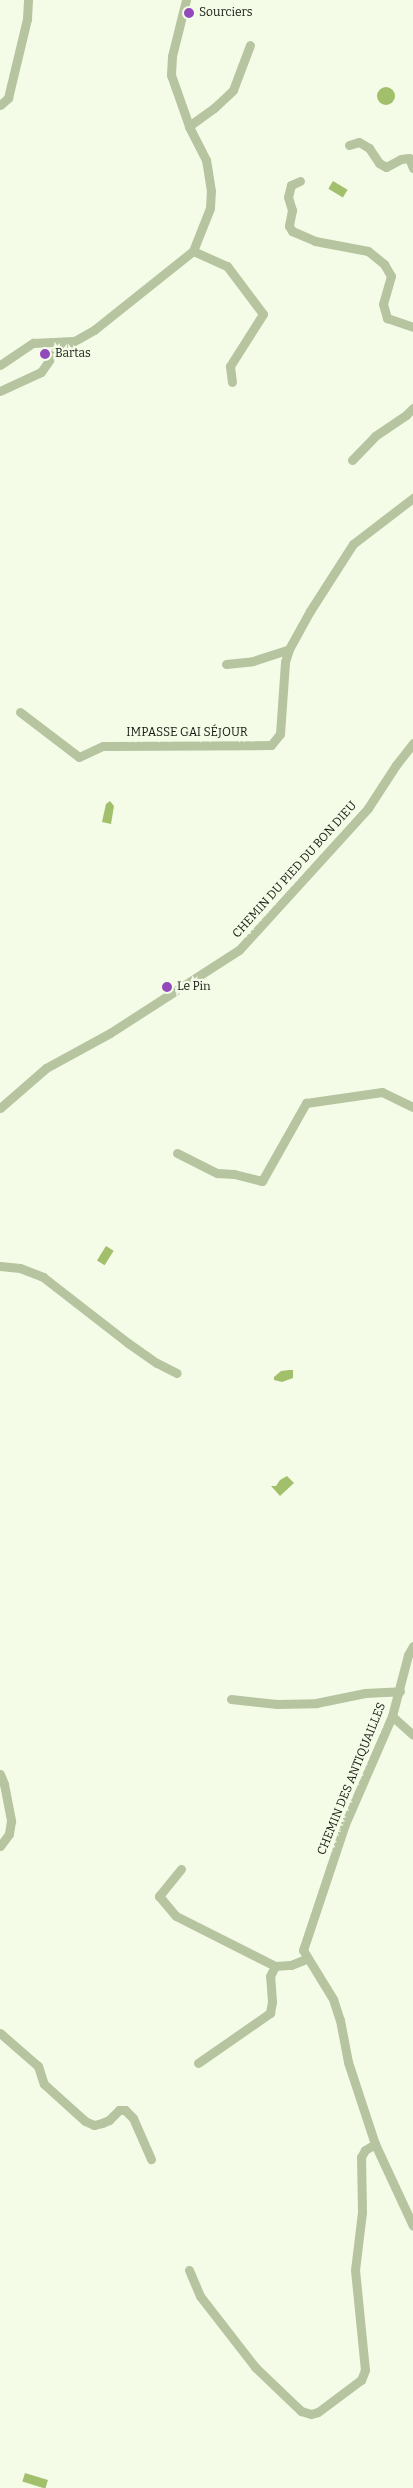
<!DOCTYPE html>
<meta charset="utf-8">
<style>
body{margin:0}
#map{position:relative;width:413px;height:2488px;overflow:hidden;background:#f4fce7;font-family:Bitter,serif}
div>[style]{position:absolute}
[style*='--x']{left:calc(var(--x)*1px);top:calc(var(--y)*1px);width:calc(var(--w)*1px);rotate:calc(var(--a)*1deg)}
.water>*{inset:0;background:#a2bf6c;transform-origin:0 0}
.round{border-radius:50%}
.minor>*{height:9px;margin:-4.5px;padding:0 4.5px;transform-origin:4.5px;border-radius:4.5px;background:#b6c4a0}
.dots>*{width:14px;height:14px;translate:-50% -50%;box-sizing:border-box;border:2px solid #f4fce7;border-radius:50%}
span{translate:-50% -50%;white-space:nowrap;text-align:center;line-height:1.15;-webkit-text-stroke:4.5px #f4fce7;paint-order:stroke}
.poi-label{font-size:12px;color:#161912}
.left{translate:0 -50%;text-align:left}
.street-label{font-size:12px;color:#161912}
</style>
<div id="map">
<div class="water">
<i class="round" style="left:377px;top:87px;width:18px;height:18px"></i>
<i style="left:333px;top:181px;width:17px;height:9px;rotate:31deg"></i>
<i style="clip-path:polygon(110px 801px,114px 806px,111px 824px,102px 822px,106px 804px)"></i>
<i style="left:106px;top:1246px;width:9px;height:17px;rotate:32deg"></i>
<i style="clip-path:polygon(289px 1370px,293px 1370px,293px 1378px,282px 1382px,274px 1380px,274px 1377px,281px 1371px)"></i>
<i style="clip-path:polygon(287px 1476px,294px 1483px,280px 1496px,271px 1486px,276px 1486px,280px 1480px)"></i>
<i style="left:25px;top:2473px;width:24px;height:9px;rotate:17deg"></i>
</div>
<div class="minor">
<i style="--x:0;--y:105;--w:11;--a:-41"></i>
<i style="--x:8;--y:98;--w:81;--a:-76.5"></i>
<i style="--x:27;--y:19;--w:19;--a:-87"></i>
<i style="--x:189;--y:126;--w:31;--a:-36"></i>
<i style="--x:214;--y:108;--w:26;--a:-43"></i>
<i style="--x:233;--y:90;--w:48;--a:-69.3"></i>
<i style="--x:349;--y:145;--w:10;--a:-17"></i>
<i style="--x:359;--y:142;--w:12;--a:31"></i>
<i style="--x:369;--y:148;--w:18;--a:56"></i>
<i style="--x:379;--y:163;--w:8;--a:30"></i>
<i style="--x:386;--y:167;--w:17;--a:-28"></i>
<i style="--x:401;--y:159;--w:8;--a:-7"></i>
<i style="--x:409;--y:158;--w:11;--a:68"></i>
<i style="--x:300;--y:181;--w:10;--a:156"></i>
<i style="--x:291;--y:185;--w:12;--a:104"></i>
<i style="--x:288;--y:197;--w:14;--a:73"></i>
<i style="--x:292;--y:210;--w:16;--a:101"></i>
<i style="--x:289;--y:226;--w:6;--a:59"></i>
<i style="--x:292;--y:231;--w:25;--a:23"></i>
<i style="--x:315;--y:241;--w:54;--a:10.7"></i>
<i style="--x:368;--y:251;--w:21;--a:39"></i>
<i style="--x:384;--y:264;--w:14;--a:60"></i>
<i style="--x:391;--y:276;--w:29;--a:106"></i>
<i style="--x:383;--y:304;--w:15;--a:74"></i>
<i style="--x:387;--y:318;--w:28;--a:19"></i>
<i style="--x:193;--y:251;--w:37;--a:24"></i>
<i style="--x:227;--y:266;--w:60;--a:53.1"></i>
<i style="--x:263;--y:314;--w:62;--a:122.4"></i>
<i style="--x:230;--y:366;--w:16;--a:83"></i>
<i style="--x:0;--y:365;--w:40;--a:-34"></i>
<i style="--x:33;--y:343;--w:40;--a:-2.9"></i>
<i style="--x:0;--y:391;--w:45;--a:-24.9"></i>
<i style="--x:41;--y:372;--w:24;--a:-55"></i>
<i style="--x:55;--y:352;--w:45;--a:-29.4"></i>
<i style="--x:94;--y:330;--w:127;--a:-38.6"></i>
<i style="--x:193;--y:251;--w:46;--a:-68.4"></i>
<i style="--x:210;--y:208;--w:17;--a:-87"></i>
<i style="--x:211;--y:191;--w:31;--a:-99"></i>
<i style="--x:206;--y:160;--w:38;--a:-117"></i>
<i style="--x:189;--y:126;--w:54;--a:-109.4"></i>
<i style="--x:171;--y:75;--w:19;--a:-87"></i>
<i style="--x:172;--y:56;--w:58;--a:-76"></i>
<i style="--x:352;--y:460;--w:33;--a:-46"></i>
<i style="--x:375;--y:436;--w:37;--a:-34"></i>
<i style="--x:406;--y:415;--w:10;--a:-45"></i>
<i style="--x:226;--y:664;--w:27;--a:-6"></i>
<i style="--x:253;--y:661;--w:38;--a:-18"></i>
<i style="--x:20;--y:712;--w:74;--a:37.3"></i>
<i style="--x:79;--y:757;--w:26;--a:-25"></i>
<i style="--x:103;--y:746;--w:168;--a:-0.3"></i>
<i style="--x:271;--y:745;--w:14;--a:-51"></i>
<i style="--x:280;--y:734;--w:72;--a:-86"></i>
<i style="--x:285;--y:662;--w:14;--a:-73"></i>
<i style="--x:289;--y:649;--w:43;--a:-61.1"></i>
<i style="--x:310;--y:611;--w:80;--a:-57.3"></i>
<i style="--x:353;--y:544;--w:76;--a:-37.5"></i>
<i style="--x:0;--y:1108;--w:61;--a:-41"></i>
<i style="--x:46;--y:1068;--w:73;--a:-28.7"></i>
<i style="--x:110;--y:1033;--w:153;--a:-32.8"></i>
<i style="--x:239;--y:950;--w:192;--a:-47.7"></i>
<i style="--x:368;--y:808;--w:51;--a:-56.9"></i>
<i style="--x:396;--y:765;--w:28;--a:-52"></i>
<i style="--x:177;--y:1153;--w:45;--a:26.6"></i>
<i style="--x:217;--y:1173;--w:17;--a:3"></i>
<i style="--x:234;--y:1174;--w:29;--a:14"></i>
<i style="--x:262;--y:1181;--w:90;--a:-60.6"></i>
<i style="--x:306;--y:1103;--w:77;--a:-8.2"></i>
<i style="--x:382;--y:1092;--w:34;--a:26"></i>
<i style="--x:0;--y:1266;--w:20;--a:6"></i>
<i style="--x:20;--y:1268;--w:25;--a:21"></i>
<i style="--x:43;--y:1277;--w:108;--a:37.8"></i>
<i style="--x:128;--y:1343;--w:35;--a:35"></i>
<i style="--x:157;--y:1363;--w:22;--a:27"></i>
<i style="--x:413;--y:1646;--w:10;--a:119"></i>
<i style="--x:408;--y:1655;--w:63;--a:104.7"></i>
<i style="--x:392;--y:1716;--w:118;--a:113.5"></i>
<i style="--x:345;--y:1824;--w:133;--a:108.4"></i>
<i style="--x:303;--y:1950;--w:57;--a:58.5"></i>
<i style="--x:333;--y:1999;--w:22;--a:72"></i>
<i style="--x:340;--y:2020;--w:43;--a:79.2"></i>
<i style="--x:348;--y:2062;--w:86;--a:71.8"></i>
<i style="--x:375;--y:2144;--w:90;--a:65.1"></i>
<i style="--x:231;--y:1699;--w:46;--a:6.2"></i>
<i style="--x:277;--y:1704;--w:39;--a:-1"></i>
<i style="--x:316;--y:1703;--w:50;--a:-11.5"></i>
<i style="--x:365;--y:1693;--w:35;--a:-3"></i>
<i style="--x:392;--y:1716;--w:28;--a:42"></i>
<i style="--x:0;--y:1774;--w:11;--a:68"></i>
<i style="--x:4;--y:1784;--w:38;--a:79"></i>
<i style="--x:11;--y:1821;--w:13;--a:99"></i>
<i style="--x:9;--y:1834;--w:15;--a:127"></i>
<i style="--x:181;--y:1869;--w:35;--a:129"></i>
<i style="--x:159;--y:1896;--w:26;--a:50"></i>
<i style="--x:176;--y:1916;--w:111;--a:26.8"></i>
<i style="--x:275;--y:1966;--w:16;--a:-4"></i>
<i style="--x:291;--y:1965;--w:18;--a:-22"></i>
<i style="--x:0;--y:2033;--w:50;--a:41"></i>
<i style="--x:38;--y:2066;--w:19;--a:72"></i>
<i style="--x:44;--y:2084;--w:55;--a:42.1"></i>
<i style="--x:85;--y:2121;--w:10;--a:24"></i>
<i style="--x:94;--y:2125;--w:8;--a:-14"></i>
<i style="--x:102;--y:2123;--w:8;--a:-23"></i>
<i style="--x:109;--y:2120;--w:14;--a:-45"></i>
<i style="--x:119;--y:2110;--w:6;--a:0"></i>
<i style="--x:125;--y:2110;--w:11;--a:45"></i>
<i style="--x:133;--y:2118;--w:45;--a:66.3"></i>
<i style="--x:198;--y:2063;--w:88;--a:-34.8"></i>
<i style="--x:270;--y:2013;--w:11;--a:-80"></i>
<i style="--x:272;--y:2002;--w:26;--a:-94"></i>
<i style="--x:270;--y:1976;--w:11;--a:-63"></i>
<i style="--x:189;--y:2270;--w:28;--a:67"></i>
<i style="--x:200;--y:2296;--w:90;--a:52.2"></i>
<i style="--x:255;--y:2367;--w:64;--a:43.7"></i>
<i style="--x:301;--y:2411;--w:10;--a:17"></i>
<i style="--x:311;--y:2414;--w:7;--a:-16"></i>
<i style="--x:318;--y:2412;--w:54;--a:-36.7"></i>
<i style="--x:361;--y:2380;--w:11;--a:-68"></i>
<i style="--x:365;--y:2370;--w:100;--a:-95.7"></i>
<i style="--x:355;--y:2270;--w:58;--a:-83.1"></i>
<i style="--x:362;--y:2212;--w:55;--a:-91"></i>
<i style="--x:361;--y:2157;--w:8;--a:-60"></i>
<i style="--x:365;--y:2150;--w:12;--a:-31"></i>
</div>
<div class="dots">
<i style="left:189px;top:13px;background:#9249bc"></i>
<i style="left:45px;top:354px;background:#9249bc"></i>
<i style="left:167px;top:987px;background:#9249bc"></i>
</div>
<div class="poi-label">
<span class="left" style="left:199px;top:13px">Sourciers</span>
<span class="left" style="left:55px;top:354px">Bartas</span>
<span class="left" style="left:177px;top:987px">Le Pin</span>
</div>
<div class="street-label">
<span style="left:187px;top:733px">IMPASSE GAI SÉJOUR</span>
<span style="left:295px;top:870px;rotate:-48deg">CHEMIN DU PIED DU BON DIEU</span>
<span style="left:352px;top:1779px;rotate:-68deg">CHEMIN DES ANTIQUAILLES</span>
</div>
</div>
